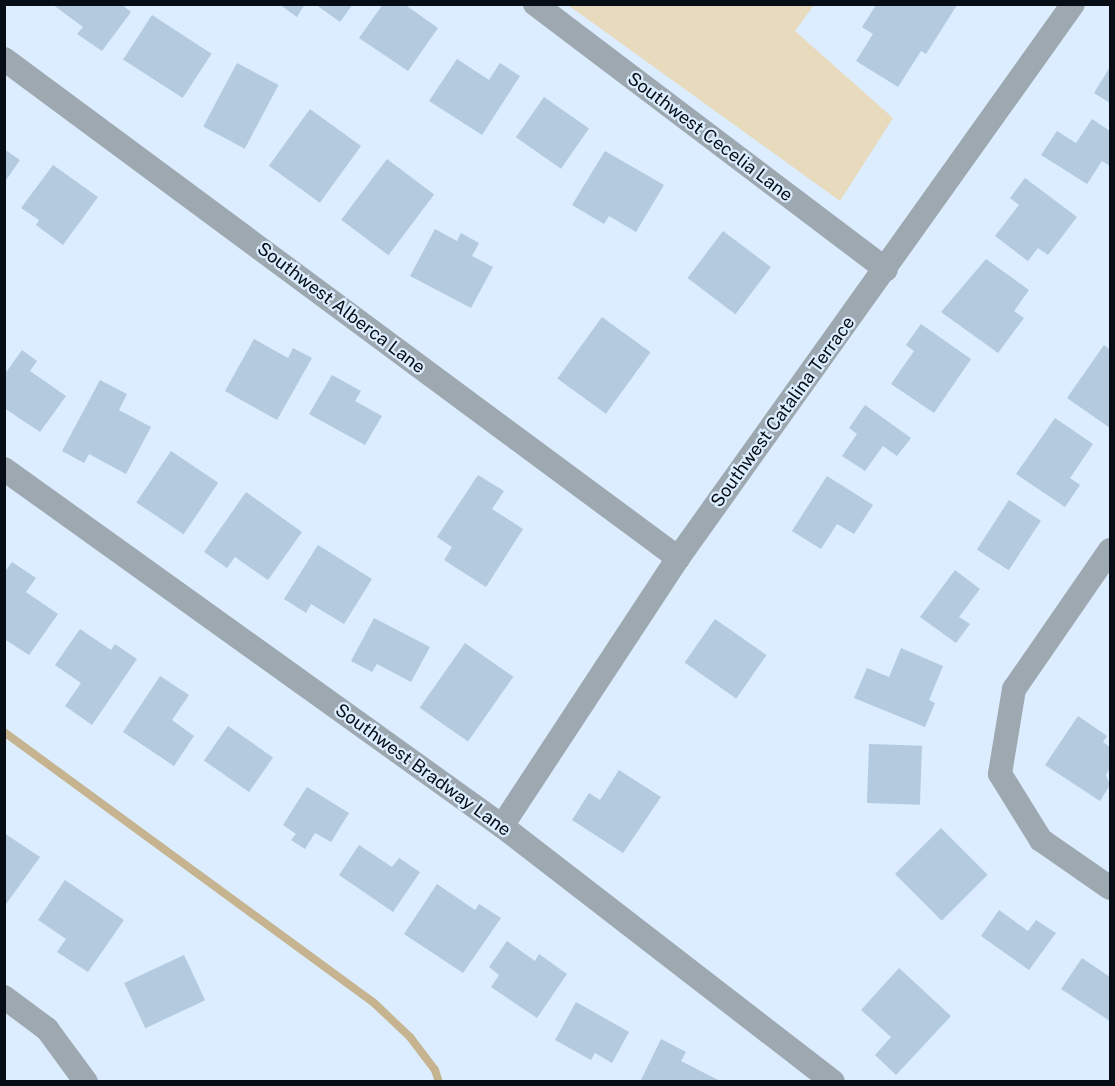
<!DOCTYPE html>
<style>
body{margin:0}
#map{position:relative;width:1115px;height:1086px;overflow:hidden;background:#dbedff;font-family:"Public Sans",sans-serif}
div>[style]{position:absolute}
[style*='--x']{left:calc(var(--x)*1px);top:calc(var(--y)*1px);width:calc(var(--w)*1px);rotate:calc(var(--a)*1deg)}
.green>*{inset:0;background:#e8dabc}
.stream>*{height:8px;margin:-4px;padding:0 4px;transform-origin:4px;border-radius:4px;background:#c5b48f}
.building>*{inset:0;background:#b3cadf;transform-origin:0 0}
.minor>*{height:24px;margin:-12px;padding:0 12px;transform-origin:12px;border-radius:12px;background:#9ea8b1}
span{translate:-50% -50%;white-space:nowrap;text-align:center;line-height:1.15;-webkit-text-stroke:4.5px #dbedff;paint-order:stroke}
.street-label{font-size:18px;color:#060d14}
.frame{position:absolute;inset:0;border:6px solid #060d14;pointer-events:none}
</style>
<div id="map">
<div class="green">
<i style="clip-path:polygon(568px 5px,814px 5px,795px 31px,893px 118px,840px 201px)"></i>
</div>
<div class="stream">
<i style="--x:4;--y:732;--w:457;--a:36.2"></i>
<i style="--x:373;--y:1002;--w:51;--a:43.4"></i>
<i style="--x:410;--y:1037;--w:41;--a:52.9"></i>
<i style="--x:435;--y:1070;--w:13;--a:72"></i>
</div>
<div class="building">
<i style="clip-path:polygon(52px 4px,121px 4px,131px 12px,102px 51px,77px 34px,83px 27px)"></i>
<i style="clip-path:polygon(279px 4px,305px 4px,297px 17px)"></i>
<i style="clip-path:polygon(315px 4px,353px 4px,340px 22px)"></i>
<i style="clip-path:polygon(383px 4px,404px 4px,438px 28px,408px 71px,359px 38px)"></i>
<i style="clip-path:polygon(876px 5px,957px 5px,926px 54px,921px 51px,898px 87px,856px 61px,873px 34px,862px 27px)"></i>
<i style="left:152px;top:15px;width:71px;height:53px;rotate:33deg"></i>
<i style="clip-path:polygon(457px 59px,489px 80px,500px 63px,520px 76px,482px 135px,429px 101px)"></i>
<i style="left:237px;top:63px;width:47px;height:72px;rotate:28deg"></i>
<i style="clip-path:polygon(1110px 67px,1110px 103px,1094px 93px)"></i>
<i style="left:544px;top:97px;width:55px;height:49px;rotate:35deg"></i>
<i style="left:310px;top:109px;width:63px;height:70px;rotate:36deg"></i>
<i style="clip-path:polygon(1092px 119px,1110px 131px,1110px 166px,1102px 161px,1087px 184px,1041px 155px,1057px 131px,1076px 143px)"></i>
<i style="clip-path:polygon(4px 149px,20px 160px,4px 183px)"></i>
<i style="clip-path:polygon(605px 151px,664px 185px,636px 232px,609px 216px,604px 224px,572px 205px)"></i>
<i style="left:387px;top:159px;width:59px;height:76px;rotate:37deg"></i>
<i style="clip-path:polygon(53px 165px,98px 197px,63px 245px,36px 225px,39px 220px,21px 208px)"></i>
<i style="clip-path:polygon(1025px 178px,1077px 217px,1048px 255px,1038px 248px,1028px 261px,995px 236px,1019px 205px,1010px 198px)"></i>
<i style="clip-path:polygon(435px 229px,457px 241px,461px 233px,479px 243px,472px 256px,493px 267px,471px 308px,410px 276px)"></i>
<i style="left:723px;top:231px;width:60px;height:59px;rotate:37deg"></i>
<i style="clip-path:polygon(986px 259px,1029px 290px,1014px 311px,1024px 318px,998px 353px,941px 312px)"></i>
<i style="left:602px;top:317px;width:60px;height:76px;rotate:36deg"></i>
<i style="clip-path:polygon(921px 324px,971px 359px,934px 413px,891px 384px,914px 351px,906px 345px)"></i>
<i style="clip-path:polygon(254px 339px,288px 358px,293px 348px,312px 358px,277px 420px,225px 391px)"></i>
<i style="clip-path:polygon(1104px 345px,1110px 350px,1110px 428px,1067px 398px)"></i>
<i style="clip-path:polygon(22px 350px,37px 361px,30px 371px,66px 396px,40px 432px,4px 408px,4px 375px)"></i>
<i style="clip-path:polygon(332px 375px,361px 391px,355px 401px,382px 416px,365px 445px,309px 414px)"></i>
<i style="clip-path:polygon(100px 380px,127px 394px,119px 410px,151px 427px,126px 474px,89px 454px,84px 463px,62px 451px)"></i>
<i style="clip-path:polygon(865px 405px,911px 438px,897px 456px,883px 446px,865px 471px,842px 456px,857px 434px,849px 428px)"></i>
<i style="clip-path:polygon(1055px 418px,1093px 444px,1070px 478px,1080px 485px,1065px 507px,1016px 474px)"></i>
<i style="left:171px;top:451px;width:57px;height:62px;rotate:34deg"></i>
<i style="clip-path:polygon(478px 475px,504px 491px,492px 509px,523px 529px,486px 587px,444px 560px,452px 547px,437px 537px)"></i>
<i style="clip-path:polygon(827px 476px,873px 505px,854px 534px,837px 524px,821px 549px,792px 531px)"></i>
<i style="clip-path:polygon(246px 492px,302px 532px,268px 580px,235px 557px,227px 568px,204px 552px)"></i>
<i style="left:1009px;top:500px;width:38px;height:59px;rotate:33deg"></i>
<i style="clip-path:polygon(318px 545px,372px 579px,344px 624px,311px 604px,306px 613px,284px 599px)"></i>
<i style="clip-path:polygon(12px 562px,36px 578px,26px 592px,58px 614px,29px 655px,4px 639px,4px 573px)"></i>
<i style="clip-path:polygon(955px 570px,980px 589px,959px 617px,970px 624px,956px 643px,920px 617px)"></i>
<i style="clip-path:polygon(374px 618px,430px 647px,411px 682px,377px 664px,372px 672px,351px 661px)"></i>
<i style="left:715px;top:619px;width:63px;height:53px;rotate:35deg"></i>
<i style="clip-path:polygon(80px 629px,111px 650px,115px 644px,137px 659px,92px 725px,65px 706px,81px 683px,55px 665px)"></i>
<i style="left:465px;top:643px;width:59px;height:79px;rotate:35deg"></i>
<i style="clip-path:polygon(901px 648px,943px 666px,929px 700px,935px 703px,925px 727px,854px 698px,867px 668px,889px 677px)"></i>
<i style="clip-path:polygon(160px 676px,189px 695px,172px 720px,194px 736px,174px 766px,123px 732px)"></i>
<i style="clip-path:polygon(1078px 716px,1107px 736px,1103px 742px,1110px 747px,1110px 768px,1106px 775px,1110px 785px,1100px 801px,1045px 765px)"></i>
<i style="left:228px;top:726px;width:55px;height:42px;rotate:35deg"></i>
<i style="left:869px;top:744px;width:53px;height:59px;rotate:2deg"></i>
<i style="clip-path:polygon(619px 770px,661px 797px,623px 853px,572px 820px,589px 793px,600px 800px)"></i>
<i style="clip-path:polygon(307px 787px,349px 813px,331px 842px,315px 833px,305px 849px,291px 840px,296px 834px,283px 825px)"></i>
<i style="left:941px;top:828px;width:66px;height:65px;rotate:45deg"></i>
<i style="clip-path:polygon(4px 833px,40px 857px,4px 907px)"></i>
<i style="clip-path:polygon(359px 845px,392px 867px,399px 858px,420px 872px,393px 912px,339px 875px)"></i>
<i style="clip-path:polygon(65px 880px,124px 920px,88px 972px,57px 952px,66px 939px,38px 920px)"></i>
<i style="clip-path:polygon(437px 884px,475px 910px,479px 904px,501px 918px,463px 973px,404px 934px)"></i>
<i style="clip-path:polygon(999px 910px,1028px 931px,1036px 920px,1056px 933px,1029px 970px,981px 936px)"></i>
<i style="clip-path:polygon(507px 941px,535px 961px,539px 954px,567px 974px,537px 1018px,491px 987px,499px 975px,489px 967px)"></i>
<i style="left:184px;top:955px;width:50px;height:66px;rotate:65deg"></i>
<i style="clip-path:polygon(1082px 958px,1110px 977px,1110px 1021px,1061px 989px)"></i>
<i style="clip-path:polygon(899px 968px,951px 1016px,896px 1075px,875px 1055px,891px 1037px,861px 1010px)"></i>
<i style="clip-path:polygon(576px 1002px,629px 1032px,612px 1063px,595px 1053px,591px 1060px,555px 1040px)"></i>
<i style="clip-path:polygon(661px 1039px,686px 1052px,681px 1061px,722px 1082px,640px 1082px)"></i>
</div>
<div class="minor">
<i style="--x:535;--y:4;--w:440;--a:37.1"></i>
<i style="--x:4;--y:59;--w:839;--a:36.51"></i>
<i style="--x:4;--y:469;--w:613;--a:35.64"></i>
<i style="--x:502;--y:826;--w:418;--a:37.7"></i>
<i style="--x:1110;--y:550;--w:169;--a:124.6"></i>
<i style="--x:1014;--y:689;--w:86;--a:99.4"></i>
<i style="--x:1000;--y:774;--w:78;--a:58.2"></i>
<i style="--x:1041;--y:840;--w:84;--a:34.8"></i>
<i style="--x:502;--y:826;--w:321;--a:-56.7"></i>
<i style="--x:678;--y:558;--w:680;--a:-54.51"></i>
<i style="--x:4;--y:997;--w:54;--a:36.7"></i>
<i style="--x:47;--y:1029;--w:66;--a:53.7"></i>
</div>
<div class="street-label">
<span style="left:710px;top:137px;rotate:37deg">Southwest Cecelia Lane</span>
<span style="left:341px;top:308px;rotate:37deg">Southwest Alberca Lane</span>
<span style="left:783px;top:412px;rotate:-54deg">Southwest Catalina Terrace</span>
<span style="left:423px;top:770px;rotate:36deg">Southwest Bradway Lane</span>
</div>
<div class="frame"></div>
</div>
